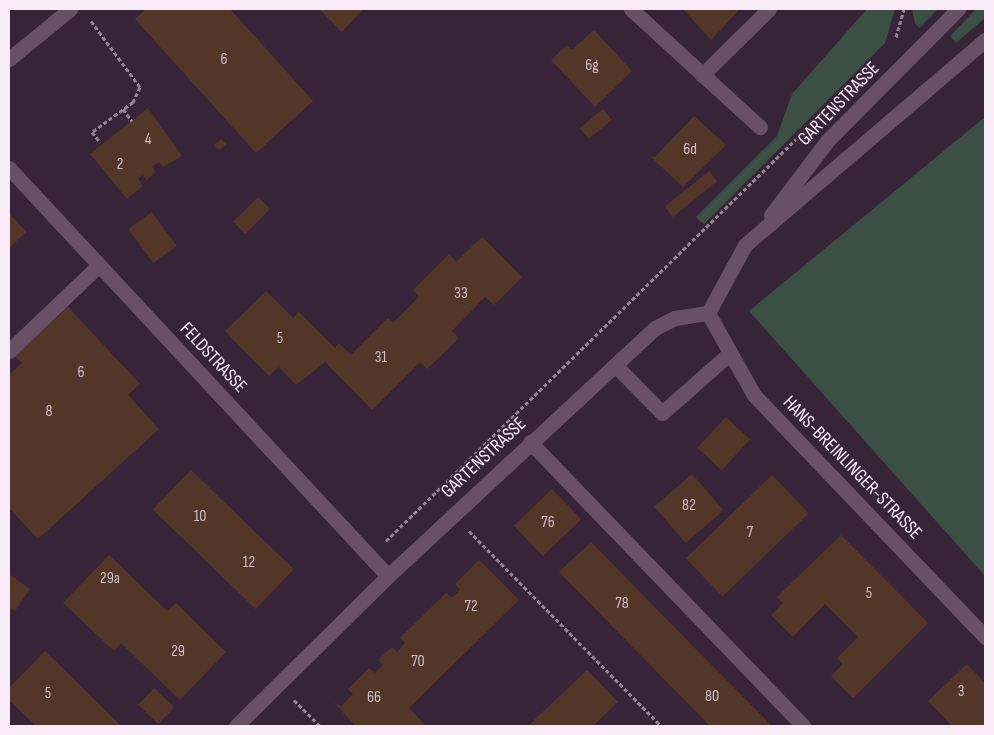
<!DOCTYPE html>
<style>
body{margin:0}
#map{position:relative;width:994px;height:735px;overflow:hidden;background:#382438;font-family:"Sofia Sans Condensed",sans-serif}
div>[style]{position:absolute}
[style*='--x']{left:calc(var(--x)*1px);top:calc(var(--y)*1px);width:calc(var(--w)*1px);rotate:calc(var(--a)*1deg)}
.green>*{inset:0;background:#3b4f44}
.building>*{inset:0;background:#523729;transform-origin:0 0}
.path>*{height:3px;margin-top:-1.5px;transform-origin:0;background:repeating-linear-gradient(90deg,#958494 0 4px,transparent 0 6.5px)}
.lane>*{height:15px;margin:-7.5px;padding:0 7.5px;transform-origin:7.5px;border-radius:7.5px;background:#685167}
.street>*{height:15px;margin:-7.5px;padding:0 7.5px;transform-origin:7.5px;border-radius:7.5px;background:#685167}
span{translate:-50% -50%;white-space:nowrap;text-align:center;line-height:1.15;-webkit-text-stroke:4px #382438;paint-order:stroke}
.number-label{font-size:16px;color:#cebdc4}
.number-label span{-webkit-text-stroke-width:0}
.street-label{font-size:19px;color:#f8eaf7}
.frame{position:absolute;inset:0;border:10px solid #f8eaf7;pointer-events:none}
</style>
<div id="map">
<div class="green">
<i style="clip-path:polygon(867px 9px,895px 9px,885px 43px,704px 224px,696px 217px,777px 136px,792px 94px)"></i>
<i style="clip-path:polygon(938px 9px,919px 28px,915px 23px,912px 9px)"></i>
<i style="clip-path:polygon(976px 9px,985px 9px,985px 18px,956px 43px,950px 36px)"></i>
<i style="clip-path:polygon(985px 117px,985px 576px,749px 311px)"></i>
</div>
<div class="building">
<i style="clip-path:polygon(146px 9px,230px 9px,313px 101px,256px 153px,135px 19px)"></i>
<i style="clip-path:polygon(319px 9px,363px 9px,342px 32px)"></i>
<i style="clip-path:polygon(683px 9px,740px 9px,711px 40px)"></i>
<i style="clip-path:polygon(594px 30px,632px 71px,595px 107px,551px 60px,567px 45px,572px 50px)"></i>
<i style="clip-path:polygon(148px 108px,182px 156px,163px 167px,159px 162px,152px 167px,156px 172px,147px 180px,143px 175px,138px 179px,143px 186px,127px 199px,90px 154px)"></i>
<i style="left:603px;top:109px;width:14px;height:30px;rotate:51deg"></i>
<i style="clip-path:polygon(694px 116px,726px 145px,683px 187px,650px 156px,655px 157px)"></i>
<i style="left:221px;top:139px;width:7px;height:9px;rotate:45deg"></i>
<i style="left:709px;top:171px;width:13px;height:57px;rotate:51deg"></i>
<i style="left:258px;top:197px;width:17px;height:35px;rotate:45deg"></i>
<i style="left:152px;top:212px;width:42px;height:29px;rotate:54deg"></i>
<i style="clip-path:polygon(9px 213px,26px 232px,9px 248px)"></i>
<i style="clip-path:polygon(482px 237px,522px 277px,494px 305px,485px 297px,452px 331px,459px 338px,427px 369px,420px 362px,372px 410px,325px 362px,296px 385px,279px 367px,269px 376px,225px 331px,266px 291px,293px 318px,299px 312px,335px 348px,339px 343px,351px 355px,388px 318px,393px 323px,419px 297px,413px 290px,449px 254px,456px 262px)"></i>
<i style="clip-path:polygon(68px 307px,140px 384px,128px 395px,159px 429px,38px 539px,9px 508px,9px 375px,22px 363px,15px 356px)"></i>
<i style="left:726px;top:417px;width:33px;height:42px;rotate:43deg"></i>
<i style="left:191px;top:470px;width:143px;height:55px;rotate:44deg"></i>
<i style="left:692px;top:474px;width:48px;height:50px;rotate:49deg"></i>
<i style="left:772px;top:475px;width:53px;height:120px;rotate:46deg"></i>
<i style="left:552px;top:489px;width:42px;height:53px;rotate:46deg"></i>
<i style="clip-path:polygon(841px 535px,928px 623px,853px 698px,831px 676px,843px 664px,837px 658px,858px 637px,825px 604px,793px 637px,771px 615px,783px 603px,777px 597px)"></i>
<i style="clip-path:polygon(591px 542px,684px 637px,772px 726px,710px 726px,559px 572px)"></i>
<i style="clip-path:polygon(109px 555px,167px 611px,176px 603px,226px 652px,180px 700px,121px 643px,114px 651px,63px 603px)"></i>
<i style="clip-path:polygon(479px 560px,519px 600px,409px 708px,426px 726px,356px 726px,334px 703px,341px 706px,353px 694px,348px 689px,369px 668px,375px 673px,383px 665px,378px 660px,392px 647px,397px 652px,405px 643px,400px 638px,446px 593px,452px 598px,460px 590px,455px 584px)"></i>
<i style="clip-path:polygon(9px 574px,30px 589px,15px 611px,9px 607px)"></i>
<i style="clip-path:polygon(45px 651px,96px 701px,121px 726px,36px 726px,9px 700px,9px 688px)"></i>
<i style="clip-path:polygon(967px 664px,985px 683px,985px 726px,952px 726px,928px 701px)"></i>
<i style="clip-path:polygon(587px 670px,618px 702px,593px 726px,528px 726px)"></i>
<i style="left:154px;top:688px;width:28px;height:23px;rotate:44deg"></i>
</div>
<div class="path">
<i style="--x:91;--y:21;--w:82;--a:53.4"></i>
<i style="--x:140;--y:87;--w:17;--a:115"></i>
<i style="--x:133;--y:102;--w:51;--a:143.8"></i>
<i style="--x:92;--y:132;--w:13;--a:51"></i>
<i style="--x:896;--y:37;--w:29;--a:-74"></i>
<i style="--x:123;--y:109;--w:15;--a:53"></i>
<i style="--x:469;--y:531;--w:274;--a:45.4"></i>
<i style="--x:386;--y:541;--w:574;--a:-44.44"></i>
<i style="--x:294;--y:700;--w:37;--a:45"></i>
</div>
<div class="lane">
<i style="--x:631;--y:9;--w:175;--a:42.5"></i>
<i style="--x:702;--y:75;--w:94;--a:-44.6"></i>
<i style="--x:9;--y:351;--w:124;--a:-43.7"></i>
<i style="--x:615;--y:365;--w:67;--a:45.6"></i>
<i style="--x:662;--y:413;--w:89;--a:-41.4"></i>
<i style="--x:530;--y:442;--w:394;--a:46.1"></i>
</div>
<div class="street">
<i style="--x:9;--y:59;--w:79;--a:-39.3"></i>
<i style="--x:9;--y:168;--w:557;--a:47.11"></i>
<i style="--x:771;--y:215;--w:94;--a:-52.8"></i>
<i style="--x:828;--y:140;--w:185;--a:-45.2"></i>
<i style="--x:708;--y:313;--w:94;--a:60.7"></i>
<i style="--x:754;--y:395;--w:335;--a:46.3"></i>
<i style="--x:236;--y:726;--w:214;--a:-44.6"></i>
<i style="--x:388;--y:576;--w:364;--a:-42.9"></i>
<i style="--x:655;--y:328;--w:22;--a:-27"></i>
<i style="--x:675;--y:318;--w:33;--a:-9"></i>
<i style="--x:708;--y:313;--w:77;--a:-61.4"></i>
<i style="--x:745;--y:245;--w:316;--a:-40.5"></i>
</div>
<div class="number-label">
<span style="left:224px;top:60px">6</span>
<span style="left:592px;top:66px">6g</span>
<span style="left:148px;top:140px">4</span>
<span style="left:690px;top:150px">6d</span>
<span style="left:120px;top:165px">2</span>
<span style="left:461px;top:294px">33</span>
<span style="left:280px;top:339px">5</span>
<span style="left:381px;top:358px">31</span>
<span style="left:81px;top:373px">6</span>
<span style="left:49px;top:412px">8</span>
<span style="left:689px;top:506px">82</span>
<span style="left:200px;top:517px">10</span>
<span style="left:548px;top:523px">76</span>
<span style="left:750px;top:533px">7</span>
<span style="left:249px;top:563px">12</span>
<span style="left:110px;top:579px">29a</span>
<span style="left:869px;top:594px">5</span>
<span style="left:622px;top:604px">78</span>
<span style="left:471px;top:607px">72</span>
<span style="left:178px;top:652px">29</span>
<span style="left:418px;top:662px">70</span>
<span style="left:961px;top:692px">3</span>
<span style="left:48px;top:694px">5</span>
<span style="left:712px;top:697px">80</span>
<span style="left:374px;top:698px">66</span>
</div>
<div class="street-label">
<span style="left:839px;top:104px;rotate:-46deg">GARTENSTRASSE</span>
<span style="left:213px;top:358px;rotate:47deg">FELDSTRASSE</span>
<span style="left:484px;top:458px;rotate:-43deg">GARTENSTRASSE</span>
<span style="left:852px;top:468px;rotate:46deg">HANS-BREINLINGER-STRASSE</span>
</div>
<div class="frame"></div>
</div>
